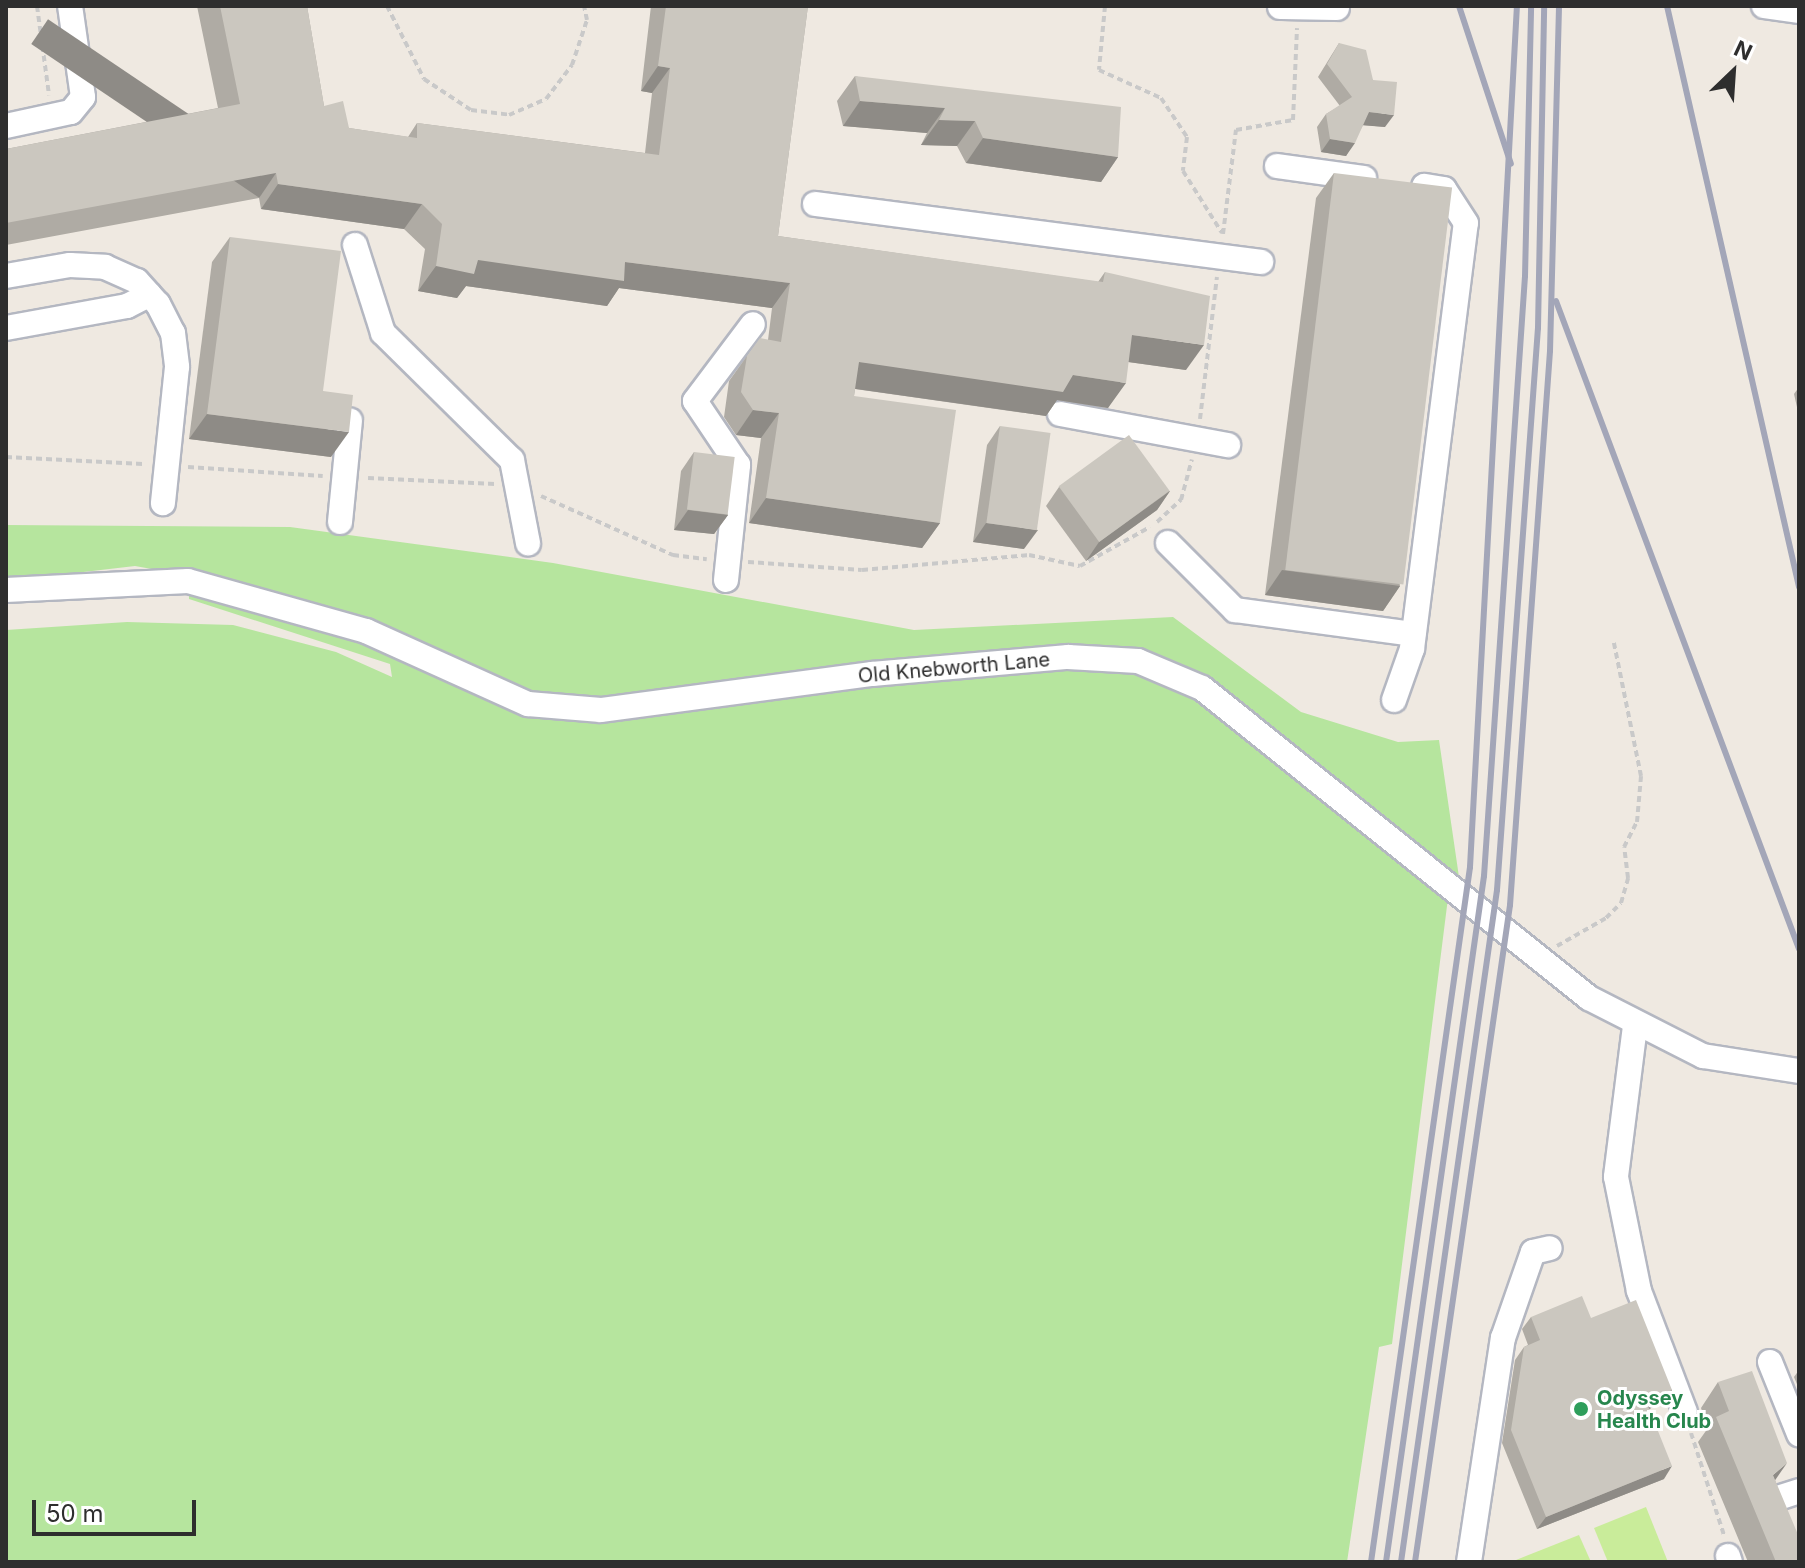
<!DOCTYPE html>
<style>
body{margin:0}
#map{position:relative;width:1805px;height:1568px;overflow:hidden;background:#efe9e1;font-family:Inter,sans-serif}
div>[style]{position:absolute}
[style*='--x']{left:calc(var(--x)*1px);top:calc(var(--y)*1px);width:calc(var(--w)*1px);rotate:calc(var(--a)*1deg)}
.green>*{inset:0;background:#b6e59e}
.pitch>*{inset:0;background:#c9ec9a}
.path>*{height:4px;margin-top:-2px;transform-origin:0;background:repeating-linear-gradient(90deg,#c9c9c9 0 6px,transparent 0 10px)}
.roads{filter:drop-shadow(2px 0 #b4b7c1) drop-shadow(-2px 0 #b4b7c1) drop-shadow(0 2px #b4b7c1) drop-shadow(0 -2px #b4b7c1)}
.minor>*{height:24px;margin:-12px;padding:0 12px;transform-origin:12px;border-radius:12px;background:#fff}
.rail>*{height:6px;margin:-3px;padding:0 3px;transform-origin:3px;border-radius:3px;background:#a3a6b8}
.wall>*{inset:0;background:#afaba4}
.shaded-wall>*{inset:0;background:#8e8b86;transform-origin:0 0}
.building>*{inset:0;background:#cbc7bf;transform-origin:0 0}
.dots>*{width:22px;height:22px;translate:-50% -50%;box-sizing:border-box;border:4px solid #fff;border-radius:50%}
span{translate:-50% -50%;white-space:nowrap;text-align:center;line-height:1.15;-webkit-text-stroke:6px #fff;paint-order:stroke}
.street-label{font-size:20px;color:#2e2e2e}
.leisure-label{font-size:20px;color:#27864d;font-weight:700}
.left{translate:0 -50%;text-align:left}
.frame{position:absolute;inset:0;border:8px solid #2e2e2e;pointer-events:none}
.north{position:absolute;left:1693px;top:32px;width:80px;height:80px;-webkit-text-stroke:6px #fff;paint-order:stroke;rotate:25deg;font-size:22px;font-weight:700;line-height:32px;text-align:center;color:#2e2e2e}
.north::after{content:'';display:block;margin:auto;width:28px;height:36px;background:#2e2e2e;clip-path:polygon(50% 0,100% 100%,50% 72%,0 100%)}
.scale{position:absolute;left:32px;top:1500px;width:164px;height:36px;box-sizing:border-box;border:4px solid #2e2e2e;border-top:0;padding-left:10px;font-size:24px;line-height:28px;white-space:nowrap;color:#2e2e2e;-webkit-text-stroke:6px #fff;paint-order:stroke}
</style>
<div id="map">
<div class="green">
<i style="clip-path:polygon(6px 525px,290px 527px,553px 563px,914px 630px,1173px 617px,1301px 712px,1398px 742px,1439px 740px,1459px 877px,1203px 676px,1148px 652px,1007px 649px,602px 699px,542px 695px,494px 681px,371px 621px,259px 588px,135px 566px,6px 581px)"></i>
<i style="clip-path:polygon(189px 593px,336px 632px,520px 712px,1075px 666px,1138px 671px,1198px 697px,1448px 898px,1392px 1344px,1379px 1347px,1347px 1562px,6px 1562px,6px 630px,127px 622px,233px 625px,336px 652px,392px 677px,390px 664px,189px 599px)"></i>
</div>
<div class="pitch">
<i style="clip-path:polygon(1646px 1507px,1668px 1562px,1608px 1562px,1594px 1528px)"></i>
<i style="clip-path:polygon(1579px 1535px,1591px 1562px,1511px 1562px,1531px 1554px)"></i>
</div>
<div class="path">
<i style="--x:37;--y:6;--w:90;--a:82.3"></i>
<i style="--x:387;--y:6;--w:82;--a:63.1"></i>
<i style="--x:424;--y:79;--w:56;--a:33.4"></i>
<i style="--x:471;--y:110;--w:38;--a:7"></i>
<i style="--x:509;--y:115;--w:40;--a:-23.4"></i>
<i style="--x:546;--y:99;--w:43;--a:-52.6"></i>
<i style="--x:572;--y:65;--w:47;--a:-71.6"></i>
<i style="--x:587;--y:20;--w:14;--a:-102"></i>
<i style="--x:1105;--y:6;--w:64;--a:95.4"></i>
<i style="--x:1099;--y:70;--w:68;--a:24.3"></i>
<i style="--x:1161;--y:98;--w:47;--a:56.3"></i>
<i style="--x:1187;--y:137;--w:34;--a:97"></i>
<i style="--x:1183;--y:171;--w:73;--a:57.8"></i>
<i style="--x:1223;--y:234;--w:105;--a:-82.9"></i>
<i style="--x:1236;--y:130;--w:58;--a:-10"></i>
<i style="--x:1293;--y:120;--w:92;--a:-87.5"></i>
<i style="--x:1200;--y:419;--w:143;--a:-83.2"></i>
<i style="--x:6;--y:457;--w:137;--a:2.9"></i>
<i style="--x:188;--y:467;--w:135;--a:3.8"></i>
<i style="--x:368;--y:478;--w:127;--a:2.7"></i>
<i style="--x:541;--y:496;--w:145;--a:24.1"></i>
<i style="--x:673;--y:555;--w:34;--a:7"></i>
<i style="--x:1157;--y:522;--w:33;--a:-43"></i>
<i style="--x:1181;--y:500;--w:42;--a:-75"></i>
<i style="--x:748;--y:562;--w:114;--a:4"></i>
<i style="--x:862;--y:570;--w:168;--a:-5.1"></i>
<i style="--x:1029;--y:555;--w:52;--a:12.2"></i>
<i style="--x:1080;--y:566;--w:80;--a:-29.1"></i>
<i style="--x:1557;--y:946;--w:56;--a:-29.7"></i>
<i style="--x:1606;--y:918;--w:21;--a:-45"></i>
<i style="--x:1621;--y:903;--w:26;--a:-74"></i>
<i style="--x:1628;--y:878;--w:31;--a:-97"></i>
<i style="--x:1624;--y:847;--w:28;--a:-63"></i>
<i style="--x:1637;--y:822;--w:46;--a:-85"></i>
<i style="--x:1641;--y:776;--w:136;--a:-101.5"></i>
<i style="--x:1691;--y:1433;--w:107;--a:72.1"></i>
</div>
<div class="roads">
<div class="minor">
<i style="--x:1764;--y:6;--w:35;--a:8"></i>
<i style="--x:1280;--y:7;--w:57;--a:1"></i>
<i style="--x:6;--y:126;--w:66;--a:-12.2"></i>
<i style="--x:71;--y:112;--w:19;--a:-51"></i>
<i style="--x:83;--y:97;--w:92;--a:-98.1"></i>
<i style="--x:1277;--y:166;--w:88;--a:7.9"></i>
<i style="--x:815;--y:204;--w:450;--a:7.4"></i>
<i style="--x:355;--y:245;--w:92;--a:72.3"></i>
<i style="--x:383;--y:333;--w:181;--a:44.6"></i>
<i style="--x:512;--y:460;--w:85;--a:79.1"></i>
<i style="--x:6;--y:276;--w:65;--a:-9.8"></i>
<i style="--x:70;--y:265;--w:35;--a:3"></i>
<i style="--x:105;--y:267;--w:35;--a:24"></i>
<i style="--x:137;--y:281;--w:31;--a:48"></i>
<i style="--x:158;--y:304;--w:33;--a:63"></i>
<i style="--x:173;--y:333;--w:34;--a:83"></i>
<i style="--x:177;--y:367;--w:137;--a:95.9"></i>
<i style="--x:6;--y:328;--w:123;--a:-10.3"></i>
<i style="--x:127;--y:306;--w:25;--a:-27"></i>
<i style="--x:1060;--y:414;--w:171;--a:10.5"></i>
<i style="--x:340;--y:522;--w:102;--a:-84.4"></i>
<i style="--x:1168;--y:543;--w:95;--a:45"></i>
<i style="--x:1235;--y:610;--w:180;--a:7.7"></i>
<i style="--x:726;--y:580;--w:116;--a:-84"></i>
<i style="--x:738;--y:465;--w:77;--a:-123.9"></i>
<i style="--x:695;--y:401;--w:96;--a:-53"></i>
<i style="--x:6;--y:590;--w:182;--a:-2.8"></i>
<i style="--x:188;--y:581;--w:185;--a:15.7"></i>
<i style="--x:366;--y:631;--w:178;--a:24.3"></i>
<i style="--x:528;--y:704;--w:73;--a:4.7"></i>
<i style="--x:601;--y:710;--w:273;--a:-7.6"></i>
<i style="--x:872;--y:674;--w:197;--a:-5"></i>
<i style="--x:1068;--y:657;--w:70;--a:3.3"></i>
<i style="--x:1138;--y:661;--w:69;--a:22.9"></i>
<i style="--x:1202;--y:688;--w:496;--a:38.7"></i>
<i style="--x:1589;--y:998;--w:128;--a:27"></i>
<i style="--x:1703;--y:1056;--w:97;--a:8.9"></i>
<i style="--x:1394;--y:700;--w:54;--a:-70.6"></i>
<i style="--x:1412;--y:649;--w:429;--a:-82.8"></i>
<i style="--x:1466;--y:223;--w:40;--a:-122.9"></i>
<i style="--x:1444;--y:189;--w:20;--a:-171"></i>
<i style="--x:1635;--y:1026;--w:152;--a:97.2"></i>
<i style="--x:1616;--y:1177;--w:116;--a:78.6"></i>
<i style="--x:1639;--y:1291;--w:129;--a:69.2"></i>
<i style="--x:1770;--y:1362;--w:78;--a:68.1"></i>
<i style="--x:1781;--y:1497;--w:19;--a:-18"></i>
<i style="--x:1728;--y:1556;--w:6;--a:72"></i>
<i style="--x:1469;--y:1562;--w:227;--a:-81.4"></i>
<i style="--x:1503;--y:1338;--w:91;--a:-70.8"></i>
<i style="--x:1533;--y:1252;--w:17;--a:-13"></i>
</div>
</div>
<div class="rail">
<i style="--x:1459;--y:6;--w:166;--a:71.8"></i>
<i style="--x:1667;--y:6;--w:596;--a:77.2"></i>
<i style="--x:1556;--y:301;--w:692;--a:69.44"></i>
<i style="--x:1371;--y:1562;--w:702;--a:-81.89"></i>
<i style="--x:1470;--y:867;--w:862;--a:-86.88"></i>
<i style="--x:1386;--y:1562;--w:693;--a:-81.87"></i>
<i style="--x:1484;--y:876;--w:601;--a:-86.09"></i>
<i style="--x:1525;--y:276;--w:270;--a:-88.7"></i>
<i style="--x:1401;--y:1562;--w:679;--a:-81.87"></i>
<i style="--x:1497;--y:890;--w:563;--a:-85.83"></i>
<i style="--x:1538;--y:328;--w:322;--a:-88.9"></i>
<i style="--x:1415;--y:1562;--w:664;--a:-81.77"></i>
<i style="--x:1510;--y:905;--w:555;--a:-85.87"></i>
<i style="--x:1550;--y:351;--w:345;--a:-88.5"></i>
</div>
<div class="wall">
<i style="clip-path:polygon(197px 6px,307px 6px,324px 106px,349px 128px,408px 137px,417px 123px,645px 153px,652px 93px,641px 91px,651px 6px,808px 6px,778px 236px,1098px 282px,1105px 272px,1186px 370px,1128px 362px,1108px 408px,1057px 400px,1046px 416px,855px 389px,854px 396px,940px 523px,922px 548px,749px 523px,761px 438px,736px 435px,724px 417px,729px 381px,747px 356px,768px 340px,772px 308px,619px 288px,607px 306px,466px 286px,457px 298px,418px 291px,425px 249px,404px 229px,261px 209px,259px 198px,6px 245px,6px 149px,218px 108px)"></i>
<i style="clip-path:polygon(1339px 43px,1373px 80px,1385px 127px,1363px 125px,1346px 156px,1321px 152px,1317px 127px,1326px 114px,1340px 106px,1318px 77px)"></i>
<i style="clip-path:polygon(855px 76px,1118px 157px,1101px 182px,966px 163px,957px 146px,921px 145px,927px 133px,843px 126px,837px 101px)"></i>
<i style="clip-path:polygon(1334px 173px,1400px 586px,1383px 611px,1265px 595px,1316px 198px)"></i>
<i style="clip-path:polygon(230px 237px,323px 391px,331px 457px,189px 439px,212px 262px)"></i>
<i style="clip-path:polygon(1799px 387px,1799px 416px,1794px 394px)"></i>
<i style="clip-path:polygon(1000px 426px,1024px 549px,973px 542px,987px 445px)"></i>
<i style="clip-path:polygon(694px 452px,728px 515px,714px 534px,674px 530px,681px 471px)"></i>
<i style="clip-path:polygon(1059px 487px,1170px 491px,1157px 510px,1086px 561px,1046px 506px)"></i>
<i style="clip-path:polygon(1531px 1317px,1591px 1318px,1672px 1390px,1663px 1403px,1649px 1409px,1664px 1479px,1537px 1529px,1502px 1443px,1515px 1360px,1524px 1347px,1528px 1345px,1522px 1329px)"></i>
<i style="clip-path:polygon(1799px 1370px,1799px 1389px,1794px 1377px)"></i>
<i style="clip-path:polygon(1718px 1382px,1775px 1480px,1799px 1562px,1748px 1562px,1698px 1442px,1708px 1428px,1701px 1408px)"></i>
</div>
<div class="shaded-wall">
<i style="clip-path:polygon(658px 66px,670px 68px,652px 93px,641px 91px)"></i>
<i style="clip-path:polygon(860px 101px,945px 108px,927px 133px,843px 126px)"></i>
<i style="clip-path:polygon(1369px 112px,1394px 115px,1385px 127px,1360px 125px)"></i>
<i style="clip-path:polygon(939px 120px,975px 121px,957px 146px,921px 145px)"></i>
<i style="clip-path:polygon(983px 138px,1118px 157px,1101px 182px,966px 163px)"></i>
<i style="clip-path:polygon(1330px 139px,1355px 143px,1346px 156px,1321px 152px)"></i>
<i style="left:276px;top:173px;width:30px;height:275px;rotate:124deg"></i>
<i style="clip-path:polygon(278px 184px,422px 204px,404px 229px,261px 209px)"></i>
<i style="clip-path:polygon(478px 260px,625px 262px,790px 283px,772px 308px,619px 288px,607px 306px,466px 286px,457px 298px,418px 291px,436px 266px)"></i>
<i style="clip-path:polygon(1132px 335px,1204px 345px,1186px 370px,1114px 360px)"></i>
<i style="clip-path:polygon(859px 362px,1073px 375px,1126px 383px,1108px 408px,1057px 400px,1046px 416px,842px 387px)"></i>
<i style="clip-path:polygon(753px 410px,779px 413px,761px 438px,736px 435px)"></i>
<i style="clip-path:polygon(207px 414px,349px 432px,331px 457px,189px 439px)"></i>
<i style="clip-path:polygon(1170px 491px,1157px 510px,1086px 561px,1099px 542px)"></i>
<i style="clip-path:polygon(766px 498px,940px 523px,922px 548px,749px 523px)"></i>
<i style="clip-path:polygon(688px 510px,728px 515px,714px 534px,674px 530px)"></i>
<i style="clip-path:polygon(986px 523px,1038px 530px,1024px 549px,973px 542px)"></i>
<i style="clip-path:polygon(1282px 570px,1400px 586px,1383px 611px,1265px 595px)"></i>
<i style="clip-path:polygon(1672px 1390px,1663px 1403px,1637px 1414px,1646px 1401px)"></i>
<i style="clip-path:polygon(1787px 1463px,1769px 1489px,1773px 1475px)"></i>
<i style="clip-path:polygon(1672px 1466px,1664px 1479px,1537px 1529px,1546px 1517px)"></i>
</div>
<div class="building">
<i style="clip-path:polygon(220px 6px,307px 6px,324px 106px,343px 101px,349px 128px,417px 138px,417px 123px,659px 155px,670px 68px,658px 66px,666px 6px,808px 6px,778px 236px,1103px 282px,1105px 272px,1210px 296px,1204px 345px,1132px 335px,1126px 383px,1073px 375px,1063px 392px,859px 362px,854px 396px,956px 410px,940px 523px,766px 498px,779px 413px,753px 410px,741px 392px,747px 356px,760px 338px,781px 342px,790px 283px,625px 262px,624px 281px,478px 260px,474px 274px,436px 266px,442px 224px,422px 204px,278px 184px,276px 173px,6px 223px,6px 149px,240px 104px)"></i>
<i style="clip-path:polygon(1339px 43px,1366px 50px,1373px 80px,1397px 82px,1394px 115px,1369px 112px,1355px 143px,1330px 139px,1326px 114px,1352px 97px,1327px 64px)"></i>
<i style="clip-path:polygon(855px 76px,1121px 107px,1118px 157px,983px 138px,975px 121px,939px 120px,945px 108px,860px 101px)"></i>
<i style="left:1334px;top:173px;width:119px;height:400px;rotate:7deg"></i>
<i style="clip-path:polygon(230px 237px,341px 251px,323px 391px,353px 395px,349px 432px,207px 414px)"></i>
<i style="left:1000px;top:426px;width:51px;height:98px;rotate:8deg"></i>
<i style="left:1129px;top:435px;width:69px;height:87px;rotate:54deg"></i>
<i style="left:694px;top:452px;width:41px;height:58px;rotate:7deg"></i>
<i style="clip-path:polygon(1582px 1296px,1591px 1318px,1636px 1300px,1672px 1390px,1646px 1401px,1672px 1466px,1546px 1517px,1511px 1430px,1524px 1347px,1540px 1340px,1531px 1317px)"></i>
<i style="clip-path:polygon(1752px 1371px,1787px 1463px,1773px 1475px,1799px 1537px,1799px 1562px,1776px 1562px,1716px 1417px,1729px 1411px,1718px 1382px)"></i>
</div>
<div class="dots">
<i style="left:1581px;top:1409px;background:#2e9e5b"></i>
</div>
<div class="street-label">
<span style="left:954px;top:668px;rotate:-5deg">Old Knebworth Lane</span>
</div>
<div class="leisure-label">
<span class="left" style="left:1597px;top:1410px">Odyssey<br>Health Club</span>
</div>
<div class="frame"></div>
<div class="north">N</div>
<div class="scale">50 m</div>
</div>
